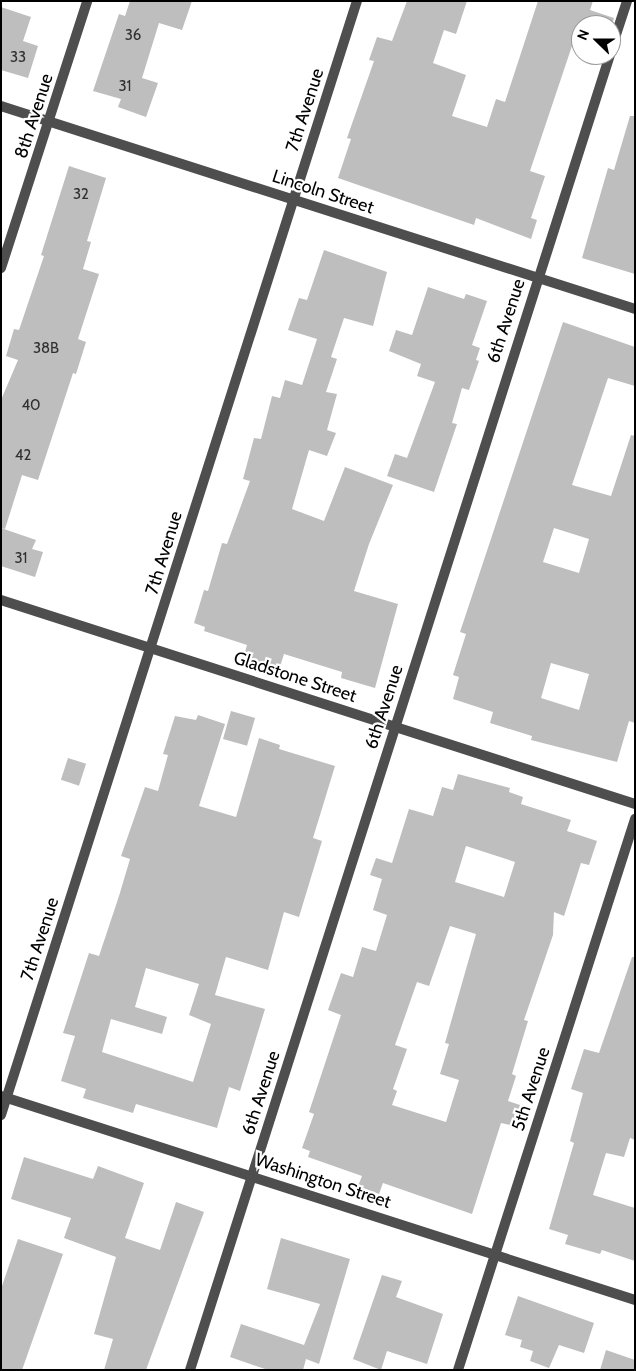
<!DOCTYPE html>
<style>
body{margin:0}
#map{position:relative;width:636px;height:1371px;overflow:hidden;background:#fff;font-family:Cabin,sans-serif}
div>[style]{position:absolute}
[style*='--x']{left:calc(var(--x)*1px);top:calc(var(--y)*1px);width:calc(var(--w)*1px);rotate:calc(var(--a)*1deg)}
.building>*{inset:0;background:#bebebe;transform-origin:0 0}
.minor>*{height:10px;margin:-5px;padding:0 5px;transform-origin:5px;border-radius:5px;background:#4e4e4e}
.tertiary>*{height:10px;margin:-5px;padding:0 5px;transform-origin:5px;border-radius:5px;background:#4e4e4e}
span{translate:-50% -50%;white-space:nowrap;text-align:center;line-height:1.15;-webkit-text-stroke:4.5px #fff;paint-order:stroke}
.number-label{font-size:15px;color:#303030}
.number-label span{-webkit-text-stroke-width:0}
.street-label{font-size:18px;color:#000}
.frame{position:absolute;inset:0;border:2px solid #000;pointer-events:none}
.north{position:absolute;left:571px;top:15px;width:50px;height:50px;box-sizing:border-box;background:#fff;border:1px solid #999;border-radius:50%;rotate:292deg;font-size:14px;font-weight:700;line-height:20px;text-align:center;color:#000}
.north::after{content:'';display:block;margin:auto;width:18px;height:22px;background:#000;clip-path:polygon(50% 0,100% 100%,50% 72%,0 100%)}
</style>
<div id="map">
<div class="building">
<i style="clip-path:polygon(130px 1px,192px 1px,182px 30px,159px 23px,142px 78px,158px 83px,146px 117px,118px 107px,121px 99px,93px 91px,119px 14px,125px 16px)"></i>
<i style="clip-path:polygon(407px 1px,467px 1px,456px 34px,444px 30px,433px 63px,466px 75px,452px 116px,487px 127px,496px 99px,505px 102px,538px 1px,593px 1px,590px 10px,614px 18px,612px 25px,581px 25px,581px 32px,577px 31px,530px 171px,545px 176px,531px 218px,537px 220px,531px 239px,476px 218px,474px 225px,338px 178px,351px 139px,347px 138px,374px 61px,369px 60px,377px 37px,392px 41px)"></i>
<i style="clip-path:polygon(1px 7px,31px 17px,23px 41px,38px 46px,28px 78px,1px 70px)"></i>
<i style="clip-path:polygon(630px 116px,635px 116px,635px 274px,582px 258px,608px 168px,614px 170px)"></i>
<i style="clip-path:polygon(69px 166px,106px 178px,87px 241px,91px 242px,83px 269px,99px 274px,78px 339px,86px 342px,76px 374px,73px 373px,38px 480px,22px 475px,5px 529px,1px 528px,1px 400px,18px 360px,6px 356px,14px 329px,19px 330px,44px 256px,41px 255px)"></i>
<i style="clip-path:polygon(324px 250px,387px 272px,373px 326px,344px 318px,331px 357px,337px 359px,326px 392px,337px 394px,327px 430px,336px 433px,327px 456px,309px 450px,292px 509px,324px 521px,345px 467px,393px 485px,369px 544px,354px 591px,398px 604px,375px 688px,341px 678px,342px 672px,284px 654px,279px 670px,243px 659px,247px 645px,204px 631px,205px 627px,194px 623px,204px 590px,208px 591px,222px 543px,227px 544px,250px 481px,243px 479px,254px 438px,261px 439px,272px 396px,280px 398px,285px 380px,302px 385px,317px 339px,288px 330px,299px 298px,307px 300px)"></i>
<i style="clip-path:polygon(428px 287px,464px 299px,466px 294px,487px 301px,472px 345px,480px 348px,476px 360px,479px 361px,469px 390px,462px 388px,452px 423px,457px 424px,434px 492px,387px 476px,395px 454px,407px 458px,435px 382px,417px 376px,421px 364px,389px 351px,396px 330px,412px 335px)"></i>
<i style="clip-path:polygon(evenodd,563px 322px,635px 347px,635px 386px,608px 378px,572px 485px,611px 496px,631px 435px,635px 436px,635px 723px,629px 721px,617px 762px,531px 740px,532px 736px,490px 723px,493px 712px,453px 699px,459px 677px,453px 675px,466px 634px,460px 632px,563px 322px,554px 528px,589px 539px,579px 573px,543px 562px,554px 528px,563px 322px,551px 663px,589px 674px,579px 710px,541px 698px,551px 663px)"></i>
<i style="clip-path:polygon(1px 528px,36px 540px,32px 549px,43px 552px,35px 577px,1px 566px)"></i>
<i style="left:231px;top:711px;width:25px;height:29px;rotate:16deg"></i>
<i style="clip-path:polygon(evenodd,198px 715px,225px 724px,199px 806px,236px 817px,259px 738px,280px 745px,279px 749px,335px 766px,313px 838px,322px 841px,299px 917px,284px 912px,268px 970px,226px 957px,215px 995px,265px 1009px,240px 1091px,229px 1087px,217px 1128px,136px 1104px,133px 1113px,83px 1098px,86px 1089px,61px 1081px,75px 1036px,63px 1033px,89px 953px,99px 956px,119px 896px,130px 859px,121px 856px,145px 787px,158px 791px,168px 755px,163px 754px,175px 716px,196px 720px,198px 715px,146px 968px,199px 984px,189px 1015px,211px 1024px,193px 1082px,102px 1052px,111px 1019px,162px 1034px,167px 1017px,135px 1007px,146px 968px)"></i>
<i style="left:68px;top:758px;width:19px;height:23px;rotate:18deg"></i>
<i style="clip-path:polygon(evenodd,458px 774px,510px 788px,509px 792px,523px 797px,521px 804px,571px 820px,567px 831px,597px 841px,589px 865px,581px 863px,564px 916px,554px 912px,553px 935px,524px 1020px,528px 1021px,512px 1074px,516px 1076px,508px 1101px,520px 1105px,514px 1126px,501px 1123px,472px 1214px,383px 1183px,379px 1194px,358px 1186px,362px 1176px,308px 1157px,310px 1151px,302px 1148px,314px 1114px,309px 1112px,341px 1015px,328px 1010px,341px 973px,353px 977px,362px 947px,376px 951px,387px 915px,373px 910px,382px 879px,370px 875px,376px 858px,392px 863px,409px 809px,433px 816px,442px 787px,453px 790px,458px 774px,466px 846px,515px 862px,504px 897px,455px 882px,466px 846px,458px 774px,450px 926px,476px 934px,445px 1043px,449px 1044px,440px 1074px,459px 1080px,446px 1122px,392px 1105px,397px 1091px,393px 1089px,407px 1049px,395px 1045px,417px 982px,429px 986px,450px 926px)"></i>
<i style="clip-path:polygon(632px 957px,635px 957px,635px 1140px,630px 1138px,624px 1157px,606px 1153px,593px 1195px,635px 1208px,635px 1261px,602px 1250px,600px 1254px,565px 1244px,568px 1235px,549px 1229px,574px 1143px,570px 1141px,583px 1093px,571px 1089px,584px 1049px,599px 1053px)"></i>
<i style="clip-path:polygon(24px 1157px,93px 1179px,98px 1166px,144px 1183px,125px 1238px,160px 1250px,176px 1202px,204px 1212px,146px 1370px,104px 1370px,113px 1339px,94px 1334px,116px 1257px,64px 1238px,71px 1218px,11px 1199px)"></i>
<i style="clip-path:polygon(281px 1238px,350px 1259px,319px 1364px,306px 1359px,303px 1370px,268px 1370px,230px 1357px,241px 1324px,304px 1345px,320px 1304px,267px 1289px)"></i>
<i style="clip-path:polygon(18px 1239px,63px 1254px,22px 1370px,1px 1370px,1px 1289px)"></i>
<i style="clip-path:polygon(382px 1275px,402px 1281px,396px 1297px,443px 1314px,427px 1364px,387px 1351px,381px 1370px,353px 1359px)"></i>
<i style="clip-path:polygon(518px 1296px,594px 1323px,584px 1353px,559px 1345px,549px 1368px,530px 1361px,533px 1351px,520px 1347px,522px 1340px,505px 1335px)"></i>
<i style="clip-path:polygon(606px 1350px,635px 1360px,635px 1370px,600px 1370px)"></i>
</div>
<div class="minor">
<i style="--x:611;--y:50;--w:52;--a:-71.9"></i>
<i style="--x:1;--y:268;--w:281;--a:-72.1"></i>
<i style="--x:1;--y:600;--w:666;--a:17.84"></i>
<i style="--x:1;--y:1096;--w:666;--a:17.84"></i>
<i style="--x:1;--y:1115;--w:1170;--a:-72.28"></i>
<i style="--x:190;--y:1370;--w:1380;--a:-72.29"></i>
<i style="--x:458;--y:1370;--w:579;--a:-72.19"></i>
</div>
<div class="tertiary">
<i style="--x:1;--y:106;--w:666;--a:17.75"></i>
</div>
<div class="number-label">
<span style="left:133px;top:36px">36</span>
<span style="left:18px;top:58px">33</span>
<span style="left:125px;top:87px">31</span>
<span style="left:81px;top:195px">32</span>
<span style="left:46px;top:349px">38B</span>
<span style="left:31px;top:406px">40</span>
<span style="left:23px;top:456px">42</span>
<span style="left:21px;top:559px">31</span>
</div>
<div class="street-label">
<span style="left:305px;top:110px;rotate:-72deg">7th Avenue</span>
<span style="left:34px;top:116px;rotate:-72deg">8th Avenue</span>
<span style="left:323px;top:192px;rotate:18deg">Lincoln Street</span>
<span style="left:506px;top:321px;rotate:-72deg">6th Avenue</span>
<span style="left:164px;top:553px;rotate:-73deg">7th Avenue</span>
<span style="left:295px;top:677px;rotate:18deg">Gladstone Street</span>
<span style="left:384px;top:707px;rotate:-72deg">6th Avenue</span>
<span style="left:40px;top:939px;rotate:-72deg">7th Avenue</span>
<span style="left:531px;top:1089px;rotate:-72deg">5th Avenue</span>
<span style="left:261px;top:1093px;rotate:-72deg">6th Avenue</span>
<span style="left:323px;top:1181px;rotate:18deg">Washington Street</span>
</div>
<div class="frame"></div>
<div class="north">N</div>
</div>
